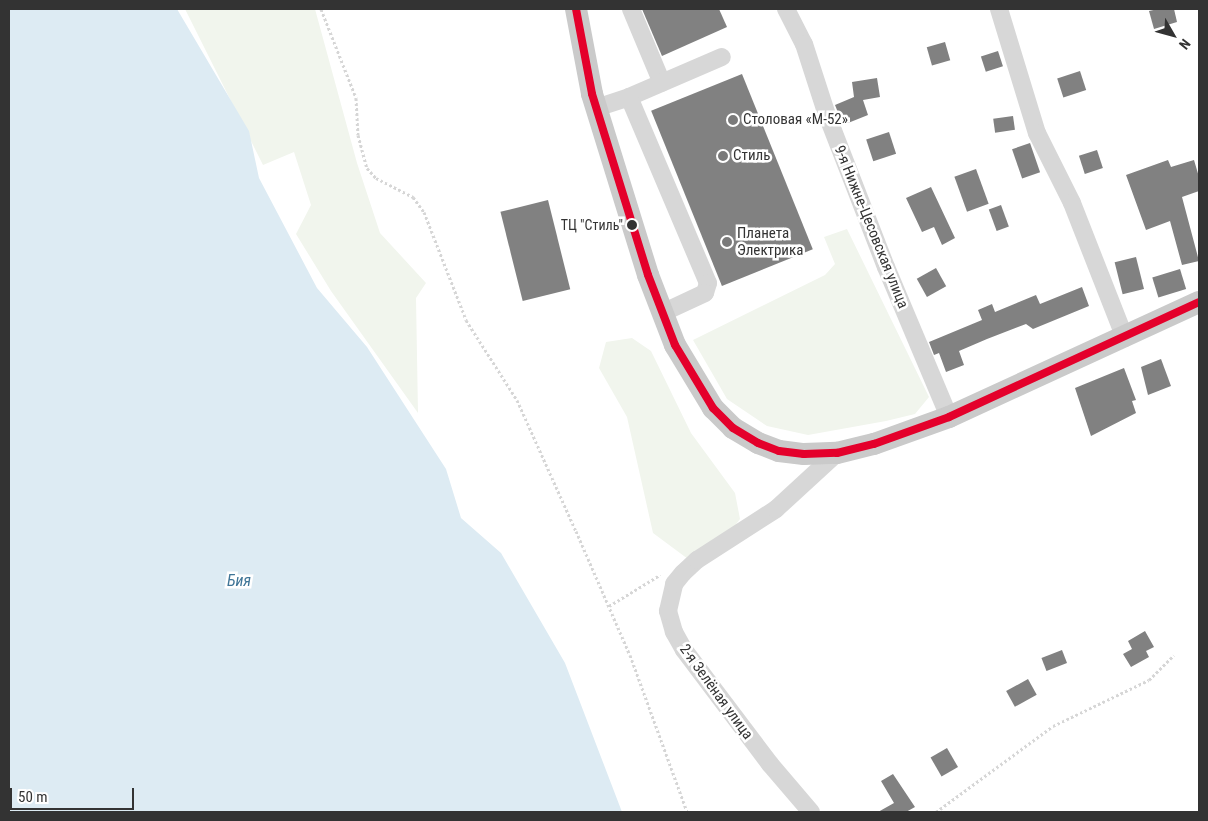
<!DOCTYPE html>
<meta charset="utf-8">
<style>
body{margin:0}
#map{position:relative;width:1208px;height:821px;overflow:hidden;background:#fff;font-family:"Roboto Condensed",sans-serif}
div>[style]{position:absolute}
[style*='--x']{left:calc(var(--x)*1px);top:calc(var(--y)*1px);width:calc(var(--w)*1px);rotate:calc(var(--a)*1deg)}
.green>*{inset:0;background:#f1f5ed}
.water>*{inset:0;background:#ddebf3}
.building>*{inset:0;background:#818181;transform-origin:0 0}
.path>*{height:3px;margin-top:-1.5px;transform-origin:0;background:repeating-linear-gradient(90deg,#d6d6d6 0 2.5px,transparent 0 5px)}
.minor>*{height:18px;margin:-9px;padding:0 9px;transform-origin:9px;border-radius:9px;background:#d7d7d7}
.major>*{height:22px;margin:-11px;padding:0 11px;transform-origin:11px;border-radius:11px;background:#cacaca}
.bus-1>*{height:8px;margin:-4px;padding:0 4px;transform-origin:4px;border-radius:4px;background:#e4002b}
.dots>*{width:14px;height:14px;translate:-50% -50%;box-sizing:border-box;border:2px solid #fff;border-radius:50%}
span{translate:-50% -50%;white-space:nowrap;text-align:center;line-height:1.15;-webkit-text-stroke:5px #fff;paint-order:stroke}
.bus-label{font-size:14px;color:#333}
.right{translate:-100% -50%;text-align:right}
.poi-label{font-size:15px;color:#333}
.left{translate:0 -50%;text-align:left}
.street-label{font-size:15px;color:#333}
.water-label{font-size:16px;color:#3f7597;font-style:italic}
.frame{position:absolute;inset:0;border:10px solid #333;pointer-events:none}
.north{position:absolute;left:1148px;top:10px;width:50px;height:50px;-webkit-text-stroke:4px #fff;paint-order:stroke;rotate:128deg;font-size:14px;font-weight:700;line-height:20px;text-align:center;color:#333}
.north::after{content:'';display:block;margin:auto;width:18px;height:22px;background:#333;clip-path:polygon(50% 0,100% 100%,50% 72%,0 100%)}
.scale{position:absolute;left:10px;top:788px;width:124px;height:22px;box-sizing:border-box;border:2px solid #333;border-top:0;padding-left:6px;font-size:15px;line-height:18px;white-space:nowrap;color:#333;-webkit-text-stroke:4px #fff;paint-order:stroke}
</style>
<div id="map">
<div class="green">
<i style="clip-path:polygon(185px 9px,315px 9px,357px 163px,380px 233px,426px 283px,416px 298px,418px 413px,331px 291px,296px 234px,311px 205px,294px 152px,263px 165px)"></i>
<i style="clip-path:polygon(847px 229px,929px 397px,915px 414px,886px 421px,808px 435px,767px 426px,727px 399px,693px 340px,825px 275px,835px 264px,824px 237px)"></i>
<i style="clip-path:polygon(632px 338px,651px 351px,691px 433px,735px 493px,740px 519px,718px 548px,688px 559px,653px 533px,627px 417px,599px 368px,606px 342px)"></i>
</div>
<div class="water">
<i style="clip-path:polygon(9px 9px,177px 9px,249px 131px,259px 178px,317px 288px,367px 347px,446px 469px,461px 518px,501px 553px,565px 663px,622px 812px,9px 812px)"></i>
</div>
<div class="building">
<i style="clip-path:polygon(642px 9px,719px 9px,727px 27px,662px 56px)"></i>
<i style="clip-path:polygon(1158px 9px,1174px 9px,1177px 22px,1154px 29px,1149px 11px)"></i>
<i style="left:945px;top:42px;width:19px;height:19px;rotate:74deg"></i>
<i style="left:998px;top:51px;width:16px;height:18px;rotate:72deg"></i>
<i style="left:1080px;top:71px;width:20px;height:24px;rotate:72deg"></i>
<i style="left:742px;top:74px;width:189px;height:98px;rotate:68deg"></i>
<i style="clip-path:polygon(877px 78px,880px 97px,863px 100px,868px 115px,843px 125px,835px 105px,854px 97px,852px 82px)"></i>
<i style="left:1013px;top:116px;width:14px;height:20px;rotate:82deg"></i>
<i style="left:889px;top:132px;width:23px;height:24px;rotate:72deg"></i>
<i style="left:1030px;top:143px;width:31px;height:19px;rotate:71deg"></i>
<i style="left:1097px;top:150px;width:19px;height:19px;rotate:72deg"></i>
<i style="clip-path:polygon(1168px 160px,1171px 167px,1194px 160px,1199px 177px,1199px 191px,1182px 197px,1199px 261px,1182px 265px,1170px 221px,1146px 230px,1126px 175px)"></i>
<i style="left:976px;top:169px;width:37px;height:23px;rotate:70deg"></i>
<i style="clip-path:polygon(931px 187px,955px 238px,942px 245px,934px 227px,922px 232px,906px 198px)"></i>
<i style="left:548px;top:200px;width:92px;height:49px;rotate:76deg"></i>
<i style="left:1001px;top:205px;width:23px;height:13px;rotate:70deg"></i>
<i style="left:1136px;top:257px;width:33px;height:22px;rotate:76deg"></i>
<i style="left:936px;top:268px;width:21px;height:22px;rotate:61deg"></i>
<i style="left:1180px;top:269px;width:21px;height:29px;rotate:73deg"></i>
<i style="clip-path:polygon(1082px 287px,1089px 306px,1033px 329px,1026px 324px,987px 339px,959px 351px,964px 365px,946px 372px,939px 353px,934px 355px,929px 342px,982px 320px,978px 310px,992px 304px,995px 312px,1036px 295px,1040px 304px)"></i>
<i style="clip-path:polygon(1161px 359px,1171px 386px,1148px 395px,1141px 367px)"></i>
<i style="clip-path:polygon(1124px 368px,1136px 400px,1132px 401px,1136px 413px,1091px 436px,1075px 388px)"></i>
<i style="clip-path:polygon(1145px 631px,1154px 647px,1146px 651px,1149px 657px,1131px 667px,1123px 654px,1132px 649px,1128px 641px)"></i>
<i style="left:1062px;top:650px;width:14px;height:22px;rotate:69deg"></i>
<i style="left:1028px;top:679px;width:18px;height:25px;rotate:61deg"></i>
<i style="left:947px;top:748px;width:22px;height:19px;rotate:60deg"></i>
<i style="clip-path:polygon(893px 774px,915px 807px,906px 812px,878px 812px,894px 803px,881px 781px)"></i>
</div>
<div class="path">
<i style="--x:321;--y:9;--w:96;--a:68.5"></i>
<i style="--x:356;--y:98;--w:37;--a:87"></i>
<i style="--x:358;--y:135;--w:34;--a:75"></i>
<i style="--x:367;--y:168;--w:13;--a:48"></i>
<i style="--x:376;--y:178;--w:42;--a:27.2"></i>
<i style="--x:413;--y:197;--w:19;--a:54"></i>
<i style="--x:424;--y:212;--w:116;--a:68.7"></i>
<i style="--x:466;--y:320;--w:95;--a:57.5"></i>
<i style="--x:517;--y:400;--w:144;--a:65.8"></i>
<i style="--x:576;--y:531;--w:135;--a:66.5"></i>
<i style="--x:630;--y:655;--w:167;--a:70"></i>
<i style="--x:609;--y:606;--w:60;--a:-31.3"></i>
<i style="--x:936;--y:812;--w:145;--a:-36.3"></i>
<i style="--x:1053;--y:726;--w:106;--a:-25.6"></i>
<i style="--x:1149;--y:680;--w:35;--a:-45"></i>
</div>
<div class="minor">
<i style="--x:631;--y:9;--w:80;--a:67.3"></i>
<i style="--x:786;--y:9;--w:39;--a:63"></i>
<i style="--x:804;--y:44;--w:75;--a:72.1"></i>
<i style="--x:827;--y:115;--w:163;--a:68.8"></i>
<i style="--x:886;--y:267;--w:163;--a:67.2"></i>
<i style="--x:999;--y:9;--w:130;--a:73"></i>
<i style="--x:1037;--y:133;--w:78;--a:63.4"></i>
<i style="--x:1072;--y:203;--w:145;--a:68.6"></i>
<i style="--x:629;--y:97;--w:101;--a:-23.3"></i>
<i style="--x:596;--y:108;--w:35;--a:-18"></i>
<i style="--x:629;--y:97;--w:202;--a:67"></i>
<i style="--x:708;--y:283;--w:10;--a:107"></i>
<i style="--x:705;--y:293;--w:47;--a:155.1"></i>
<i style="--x:811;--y:812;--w:63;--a:-130.5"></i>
<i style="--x:770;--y:764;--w:143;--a:-127"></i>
<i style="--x:684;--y:650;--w:21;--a:-119"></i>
<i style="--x:674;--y:632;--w:22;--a:-106"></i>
<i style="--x:668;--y:611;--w:28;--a:-77"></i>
<i style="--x:674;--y:584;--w:14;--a:-51"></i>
<i style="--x:683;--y:573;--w:19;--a:-43"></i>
<i style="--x:697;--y:560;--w:94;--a:-32.8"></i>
<i style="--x:776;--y:509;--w:83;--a:-42.6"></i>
</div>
<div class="major">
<i style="--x:576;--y:9;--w:86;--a:79.3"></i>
<i style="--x:592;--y:94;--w:189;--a:72.8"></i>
<i style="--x:648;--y:275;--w:75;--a:68.9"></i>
<i style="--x:675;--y:345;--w:74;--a:58.9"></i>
<i style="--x:713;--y:408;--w:28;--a:45"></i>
<i style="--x:733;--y:428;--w:29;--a:31"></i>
<i style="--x:758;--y:443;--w:22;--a:21"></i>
<i style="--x:779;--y:451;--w:25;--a:7"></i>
<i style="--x:804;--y:454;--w:33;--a:-2"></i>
<i style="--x:837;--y:453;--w:38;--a:-14"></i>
<i style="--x:874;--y:444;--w:80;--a:-19.8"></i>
<i style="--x:949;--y:417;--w:275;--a:-24.7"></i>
</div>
<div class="bus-1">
<i style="--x:576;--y:9;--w:86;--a:79.3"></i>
<i style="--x:592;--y:94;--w:189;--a:72.8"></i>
<i style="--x:648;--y:275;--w:75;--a:68.9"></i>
<i style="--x:675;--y:345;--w:74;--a:58.9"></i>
<i style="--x:713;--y:408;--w:28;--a:45"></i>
<i style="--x:733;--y:428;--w:29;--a:31"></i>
<i style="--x:758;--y:443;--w:22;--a:21"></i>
<i style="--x:779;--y:451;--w:25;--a:7"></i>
<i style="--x:804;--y:454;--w:33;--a:-2"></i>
<i style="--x:837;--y:453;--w:38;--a:-14"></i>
<i style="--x:874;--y:444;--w:80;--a:-19.8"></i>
<i style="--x:949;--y:417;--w:275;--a:-24.7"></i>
</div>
<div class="dots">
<i style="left:733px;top:120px;background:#7a7a7a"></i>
<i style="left:723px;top:156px;background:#7a7a7a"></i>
<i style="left:632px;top:225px;background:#333"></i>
<i style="left:727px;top:242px;background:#7a7a7a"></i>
</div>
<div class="bus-label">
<span class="right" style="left:623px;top:225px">ТЦ "Стиль"</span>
</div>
<div class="poi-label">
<span class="left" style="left:743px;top:120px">Столовая «М-52»</span>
<span class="left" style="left:733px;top:156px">Стиль</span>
<span class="left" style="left:737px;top:242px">Планета<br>Электрика</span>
</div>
<div class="street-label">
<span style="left:871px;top:227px;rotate:68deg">9-я Нижне-Цесовская улица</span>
<span style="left:716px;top:692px;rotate:54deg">2-я Зелёная улица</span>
</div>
<div class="water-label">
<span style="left:239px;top:581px">Бия</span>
</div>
<div class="frame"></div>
<div class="north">N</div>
<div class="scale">50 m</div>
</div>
